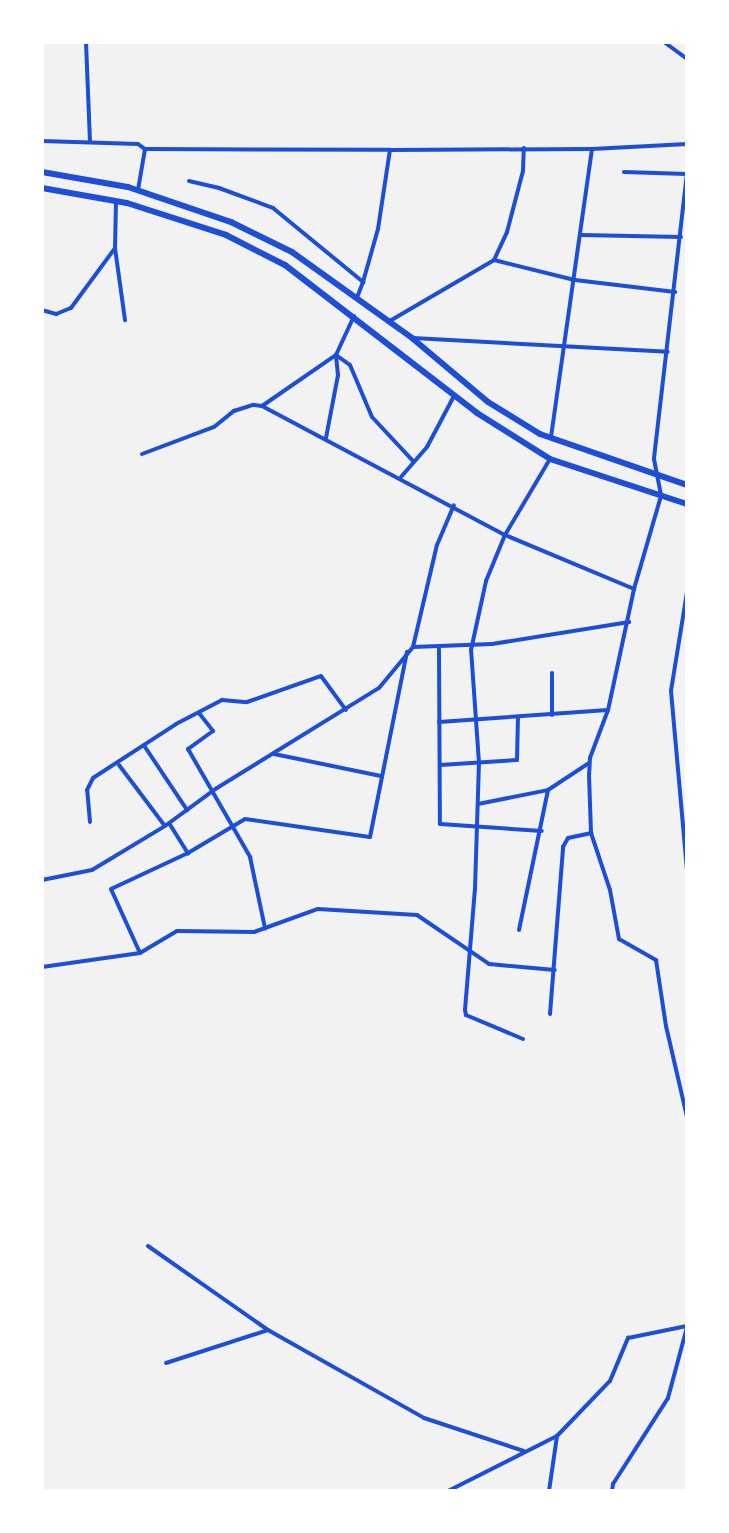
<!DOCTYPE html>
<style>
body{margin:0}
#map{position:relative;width:729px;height:1533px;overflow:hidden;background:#f2f2f2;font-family:"Space Grotesk",sans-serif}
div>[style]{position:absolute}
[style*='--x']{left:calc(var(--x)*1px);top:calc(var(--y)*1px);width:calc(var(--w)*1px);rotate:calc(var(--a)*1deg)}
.minor>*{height:4px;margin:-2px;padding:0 2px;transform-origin:2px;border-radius:2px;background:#1d4ed8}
.trunk>*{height:6px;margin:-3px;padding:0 3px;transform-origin:3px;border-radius:3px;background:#1d4ed8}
span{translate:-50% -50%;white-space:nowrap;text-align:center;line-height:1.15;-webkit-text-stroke:4.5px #fff;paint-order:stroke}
.frame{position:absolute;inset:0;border:44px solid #fff;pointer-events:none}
</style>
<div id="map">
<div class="minor">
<i style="--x:86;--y:42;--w:100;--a:87.7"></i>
<i style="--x:664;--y:42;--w:29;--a:36"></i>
<i style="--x:42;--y:141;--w:96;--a:1.8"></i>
<i style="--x:138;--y:144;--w:9;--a:36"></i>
<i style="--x:145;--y:149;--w:42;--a:99.7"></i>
<i style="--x:145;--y:149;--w:245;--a:0.2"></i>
<i style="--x:592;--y:149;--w:95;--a:-3"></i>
<i style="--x:624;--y:172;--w:63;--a:1.8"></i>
<i style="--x:687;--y:173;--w:288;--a:96.6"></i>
<i style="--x:654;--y:459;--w:38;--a:79"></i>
<i style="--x:661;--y:496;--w:97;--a:106.2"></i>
<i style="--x:634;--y:589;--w:124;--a:102.1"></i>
<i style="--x:608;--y:710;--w:51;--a:110.6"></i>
<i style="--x:590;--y:758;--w:17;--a:93"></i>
<i style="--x:589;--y:775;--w:58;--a:88"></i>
<i style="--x:591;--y:833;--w:60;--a:71.6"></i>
<i style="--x:610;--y:890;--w:50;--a:79.6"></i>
<i style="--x:619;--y:939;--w:43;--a:29.6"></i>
<i style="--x:656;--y:960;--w:67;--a:81.4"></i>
<i style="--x:666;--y:1026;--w:93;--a:77"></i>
<i style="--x:189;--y:181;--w:31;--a:13"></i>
<i style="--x:219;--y:188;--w:58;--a:20.3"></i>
<i style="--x:273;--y:208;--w:117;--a:39.4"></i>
<i style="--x:363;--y:282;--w:17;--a:111"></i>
<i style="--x:116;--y:201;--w:47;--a:91.2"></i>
<i style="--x:115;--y:248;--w:73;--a:82.1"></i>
<i style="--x:581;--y:235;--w:100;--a:1.1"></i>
<i style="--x:494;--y:260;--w:83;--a:13.9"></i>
<i style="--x:575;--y:280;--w:101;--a:6.8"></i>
<i style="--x:363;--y:282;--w:55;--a:-74.2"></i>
<i style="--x:378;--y:229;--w:80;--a:-81.4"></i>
<i style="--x:390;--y:150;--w:202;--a:-0.3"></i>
<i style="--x:592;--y:149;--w:292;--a:98.1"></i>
<i style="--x:42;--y:310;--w:15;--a:16"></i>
<i style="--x:56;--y:314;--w:16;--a:-22"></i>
<i style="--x:71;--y:308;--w:74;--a:-53.7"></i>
<i style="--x:388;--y:322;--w:123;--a:-30.3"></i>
<i style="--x:494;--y:260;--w:31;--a:-65"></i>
<i style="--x:507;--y:232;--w:63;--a:-75.3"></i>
<i style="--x:523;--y:171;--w:23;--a:-88"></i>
<i style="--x:413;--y:338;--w:255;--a:3.1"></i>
<i style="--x:336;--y:355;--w:17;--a:36"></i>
<i style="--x:350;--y:365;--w:56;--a:67.1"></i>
<i style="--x:372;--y:417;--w:60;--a:47"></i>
<i style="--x:262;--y:406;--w:90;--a:-34.6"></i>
<i style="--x:336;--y:355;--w:43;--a:-65.2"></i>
<i style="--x:326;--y:438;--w:64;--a:-79.2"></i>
<i style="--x:338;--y:375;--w:20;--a:-96"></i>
<i style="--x:142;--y:454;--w:77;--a:-20.6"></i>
<i style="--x:214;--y:427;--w:26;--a:-39"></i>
<i style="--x:234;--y:411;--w:20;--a:-18"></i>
<i style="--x:253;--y:405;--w:9;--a:6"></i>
<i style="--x:262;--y:406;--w:275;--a:28"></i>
<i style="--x:505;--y:535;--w:140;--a:22.7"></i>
<i style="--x:401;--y:477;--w:40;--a:-49"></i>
<i style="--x:427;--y:447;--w:58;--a:-62.1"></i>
<i style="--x:687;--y:592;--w:100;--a:99.2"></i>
<i style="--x:671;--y:691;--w:182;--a:84.9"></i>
<i style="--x:413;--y:647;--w:105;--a:-76.8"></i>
<i style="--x:437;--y:545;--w:43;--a:-67"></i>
<i style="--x:439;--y:649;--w:175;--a:89.7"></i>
<i style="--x:440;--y:824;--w:102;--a:3.9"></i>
<i style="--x:552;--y:673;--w:42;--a:90"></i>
<i style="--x:199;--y:713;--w:23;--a:52"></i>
<i style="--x:213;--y:731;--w:31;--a:144"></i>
<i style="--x:188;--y:749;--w:125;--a:60.1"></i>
<i style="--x:250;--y:857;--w:73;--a:78.1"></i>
<i style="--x:439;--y:722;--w:169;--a:-4.1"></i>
<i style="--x:145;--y:747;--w:76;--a:56.3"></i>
<i style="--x:274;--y:754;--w:109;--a:11.6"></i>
<i style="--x:119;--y:765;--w:76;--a:53"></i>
<i style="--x:440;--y:765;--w:77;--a:-3.7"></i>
<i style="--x:517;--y:760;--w:43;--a:-88.7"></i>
<i style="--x:478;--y:804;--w:71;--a:-11.3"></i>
<i style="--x:548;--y:790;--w:49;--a:-33.4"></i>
<i style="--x:90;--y:822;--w:32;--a:-95"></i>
<i style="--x:87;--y:790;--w:13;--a:-63"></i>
<i style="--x:93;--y:778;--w:99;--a:-33"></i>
<i style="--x:176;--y:724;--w:52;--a:-27.6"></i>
<i style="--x:222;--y:700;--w:25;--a:5"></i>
<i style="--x:247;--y:702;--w:78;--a:-19.4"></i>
<i style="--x:321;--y:676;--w:42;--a:53.7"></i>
<i style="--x:169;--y:823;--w:36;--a:58"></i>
<i style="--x:42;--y:880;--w:51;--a:-11.3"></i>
<i style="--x:92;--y:870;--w:85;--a:-31.1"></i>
<i style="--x:165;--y:826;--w:64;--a:-36.2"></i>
<i style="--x:217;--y:788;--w:190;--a:-31.7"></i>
<i style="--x:379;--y:688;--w:53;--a:-50.3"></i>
<i style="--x:413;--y:647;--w:79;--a:-2.2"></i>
<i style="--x:492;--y:644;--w:139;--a:-9.1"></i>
<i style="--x:519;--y:930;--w:143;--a:-78.3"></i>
<i style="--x:140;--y:953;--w:70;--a:-114.4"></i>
<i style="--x:111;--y:889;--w:85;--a:-25.1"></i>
<i style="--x:188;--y:853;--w:66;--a:-30.8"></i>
<i style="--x:245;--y:819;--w:126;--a:8.2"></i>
<i style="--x:370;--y:837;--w:189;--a:-78.7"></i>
<i style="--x:42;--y:967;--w:99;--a:-8.1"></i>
<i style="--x:140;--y:953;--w:43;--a:-30.7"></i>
<i style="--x:177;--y:931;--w:77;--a:0.7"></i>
<i style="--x:254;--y:932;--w:68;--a:-19.8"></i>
<i style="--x:318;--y:909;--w:99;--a:3.5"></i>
<i style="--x:417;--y:915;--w:87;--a:34.2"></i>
<i style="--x:489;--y:964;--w:66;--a:5.2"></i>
<i style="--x:550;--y:1014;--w:168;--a:-85.5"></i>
<i style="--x:563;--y:847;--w:10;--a:-61"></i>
<i style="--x:568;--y:838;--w:24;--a:-12"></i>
<i style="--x:523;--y:1039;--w:62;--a:-157.2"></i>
<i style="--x:466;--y:1015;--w:5;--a:-101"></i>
<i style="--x:465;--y:1010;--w:121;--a:-85.3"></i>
<i style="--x:475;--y:889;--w:126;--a:-88.2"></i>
<i style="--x:479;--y:763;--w:113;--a:-94"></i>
<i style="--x:471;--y:650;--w:71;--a:-77.7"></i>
<i style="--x:486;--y:581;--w:50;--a:-67.6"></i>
<i style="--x:505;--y:535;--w:88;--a:-59.4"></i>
<i style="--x:148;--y:1246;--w:146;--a:35"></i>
<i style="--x:687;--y:1264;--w:55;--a:90"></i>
<i style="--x:166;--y:1363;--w:107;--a:-17.9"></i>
<i style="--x:268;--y:1330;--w:179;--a:29.4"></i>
<i style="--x:424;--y:1418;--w:105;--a:18.3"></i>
<i style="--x:448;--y:1491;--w:122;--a:-26.8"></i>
<i style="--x:557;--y:1436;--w:76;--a:-46.1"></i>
<i style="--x:610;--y:1381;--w:47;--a:-67.3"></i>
<i style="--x:628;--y:1338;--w:60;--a:-11.5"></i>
<i style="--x:549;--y:1491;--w:56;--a:-81.7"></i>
<i style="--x:612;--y:1491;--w:7;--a:-82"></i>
<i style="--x:613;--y:1484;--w:102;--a:-57.4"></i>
<i style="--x:668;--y:1398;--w:73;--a:-75"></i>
</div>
<div class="trunk">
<i style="--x:42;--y:172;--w:87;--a:9.9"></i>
<i style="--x:128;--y:187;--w:109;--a:18.8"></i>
<i style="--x:231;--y:222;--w:68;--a:26.2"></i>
<i style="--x:292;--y:252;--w:148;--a:35.6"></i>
<i style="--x:412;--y:338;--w:99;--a:40.1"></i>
<i style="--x:488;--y:402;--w:61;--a:31.6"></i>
<i style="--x:540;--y:434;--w:156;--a:19.1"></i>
<i style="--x:42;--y:188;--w:86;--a:10"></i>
<i style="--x:127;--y:203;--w:104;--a:17.9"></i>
<i style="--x:226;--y:235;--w:66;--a:27"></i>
<i style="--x:285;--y:265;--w:242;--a:37.6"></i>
<i style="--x:477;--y:413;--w:86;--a:32.2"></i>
<i style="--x:550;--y:459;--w:144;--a:18.2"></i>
</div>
<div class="frame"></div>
</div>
